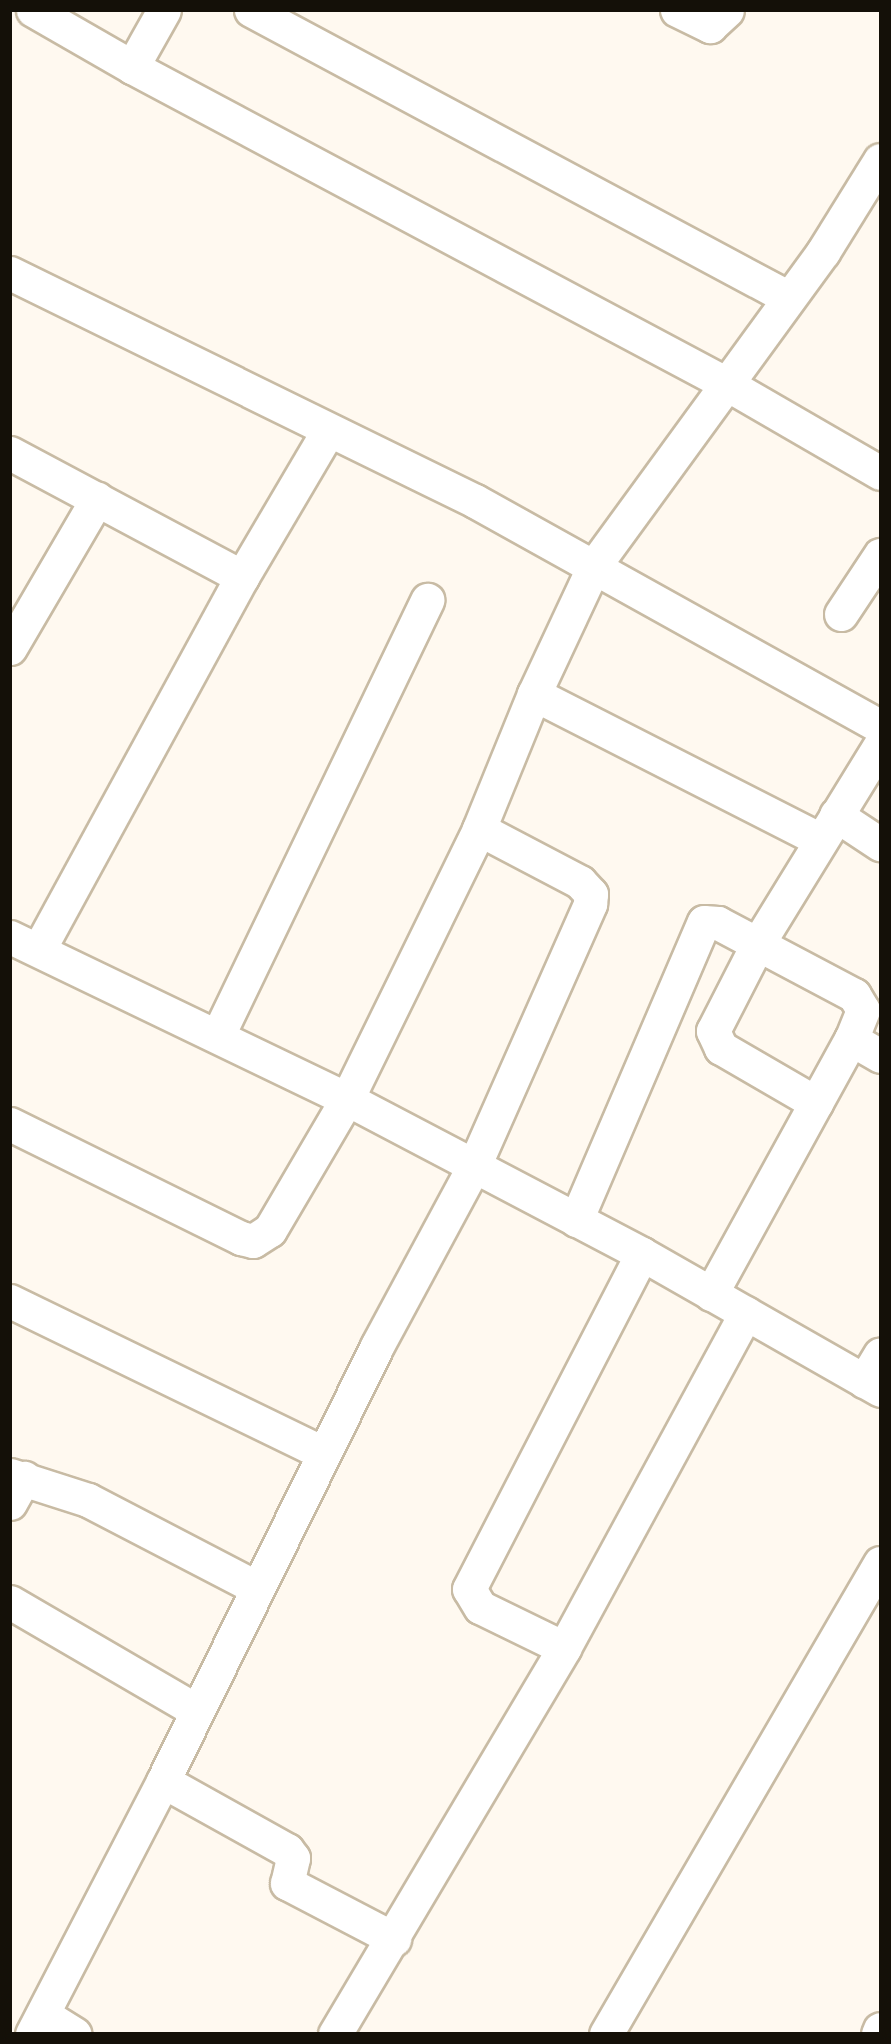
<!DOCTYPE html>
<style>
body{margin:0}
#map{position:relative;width:891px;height:2044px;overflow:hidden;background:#fff9f0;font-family:"Roboto Condensed",sans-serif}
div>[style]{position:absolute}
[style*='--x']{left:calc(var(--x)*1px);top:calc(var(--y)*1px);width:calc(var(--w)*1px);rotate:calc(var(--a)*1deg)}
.roads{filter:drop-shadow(2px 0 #c8bba4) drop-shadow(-2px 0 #c8bba4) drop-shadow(0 2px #c8bba4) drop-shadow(0 -2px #c8bba4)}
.minor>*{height:33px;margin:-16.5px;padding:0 16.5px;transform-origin:16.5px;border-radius:16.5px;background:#fff}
span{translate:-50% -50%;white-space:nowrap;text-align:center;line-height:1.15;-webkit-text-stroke:5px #fff;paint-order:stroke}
.frame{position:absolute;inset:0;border:12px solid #141008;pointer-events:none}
</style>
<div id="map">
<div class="roads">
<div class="minor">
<i style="--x:33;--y:10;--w:114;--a:29.9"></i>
<i style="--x:132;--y:67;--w:672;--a:28.05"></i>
<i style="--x:725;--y:383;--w:179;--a:30.1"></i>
<i style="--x:251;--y:10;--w:610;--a:28.16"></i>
<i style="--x:677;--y:10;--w:37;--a:26"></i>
<i style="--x:710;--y:26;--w:23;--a:-43"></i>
<i style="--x:132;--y:67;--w:65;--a:-60.7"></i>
<i style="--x:10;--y:273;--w:518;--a:26.12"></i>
<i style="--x:475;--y:501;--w:463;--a:29.1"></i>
<i style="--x:10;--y:453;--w:263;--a:28.1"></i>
<i style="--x:841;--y:614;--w:71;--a:-56.5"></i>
<i style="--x:10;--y:648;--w:173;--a:-59.7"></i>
<i style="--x:534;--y:694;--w:321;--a:27"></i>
<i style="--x:836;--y:815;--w:53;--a:33.4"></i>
<i style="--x:10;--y:937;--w:374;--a:25.7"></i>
<i style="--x:347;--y:1099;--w:333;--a:27.7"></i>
<i style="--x:642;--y:1254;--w:274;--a:29.7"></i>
<i style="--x:39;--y:949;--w:424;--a:-61.4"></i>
<i style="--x:242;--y:577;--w:169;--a:-59.5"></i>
<i style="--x:218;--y:1035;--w:483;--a:-64.3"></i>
<i style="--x:851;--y:1039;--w:34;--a:30"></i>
<i style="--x:816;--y:1103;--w:110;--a:-149.9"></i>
<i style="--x:721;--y:1048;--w:19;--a:-115"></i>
<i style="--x:713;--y:1031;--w:97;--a:-62.9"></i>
<i style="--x:757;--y:945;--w:235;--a:-58.4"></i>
<i style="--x:10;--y:1124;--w:258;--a:26.3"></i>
<i style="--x:241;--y:1238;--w:12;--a:14"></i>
<i style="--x:253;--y:1241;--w:20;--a:-33"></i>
<i style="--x:270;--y:1230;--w:152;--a:-59.6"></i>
<i style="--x:347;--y:1099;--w:301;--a:-63.9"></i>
<i style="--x:479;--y:829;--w:146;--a:-67.8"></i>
<i style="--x:534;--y:694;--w:141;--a:-64.9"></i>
<i style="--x:594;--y:566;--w:389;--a:-53.9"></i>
<i style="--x:823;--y:252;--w:108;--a:-58.2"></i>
<i style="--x:576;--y:1220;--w:324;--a:-66.8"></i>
<i style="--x:704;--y:922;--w:14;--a:4"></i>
<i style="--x:718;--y:923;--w:154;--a:27.9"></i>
<i style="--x:854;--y:995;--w:17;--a:59"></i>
<i style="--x:863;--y:1010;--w:31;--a:112"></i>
<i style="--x:851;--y:1039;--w:291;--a:118.8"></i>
<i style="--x:10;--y:1301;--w:348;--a:25.9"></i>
<i style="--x:864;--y:1381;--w:31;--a:-59"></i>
<i style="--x:10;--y:1475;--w:82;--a:17.8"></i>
<i style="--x:88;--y:1500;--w:191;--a:27.5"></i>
<i style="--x:10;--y:1503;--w:29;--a:-61"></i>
<i style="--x:10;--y:1602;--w:216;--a:30.2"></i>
<i style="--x:564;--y:1648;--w:93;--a:-154"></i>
<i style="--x:480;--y:1607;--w:21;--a:-121"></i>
<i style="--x:469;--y:1589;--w:377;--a:-62.7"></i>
<i style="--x:163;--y:1781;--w:142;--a:29.1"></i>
<i style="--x:287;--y:1850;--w:10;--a:53"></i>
<i style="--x:293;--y:1858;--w:26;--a:103"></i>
<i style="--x:287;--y:1883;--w:121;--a:27.6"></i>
<i style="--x:44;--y:2015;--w:36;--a:32"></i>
<i style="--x:32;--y:2034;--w:285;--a:-62.6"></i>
<i style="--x:163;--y:1781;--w:485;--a:-63.8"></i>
<i style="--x:377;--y:1346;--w:204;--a:-61.7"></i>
<i style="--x:474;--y:1166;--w:287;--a:-66.1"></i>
<i style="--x:590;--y:904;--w:10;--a:-84"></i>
<i style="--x:591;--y:894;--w:16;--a:-133"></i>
<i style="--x:580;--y:882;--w:114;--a:-152.3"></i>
<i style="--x:335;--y:2034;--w:449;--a:-59.3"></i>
<i style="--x:564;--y:1648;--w:381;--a:-61.5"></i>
<i style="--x:606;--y:2034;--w:545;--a:-59.81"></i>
<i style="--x:878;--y:2034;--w:5;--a:-68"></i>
</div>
</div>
<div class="frame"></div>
</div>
